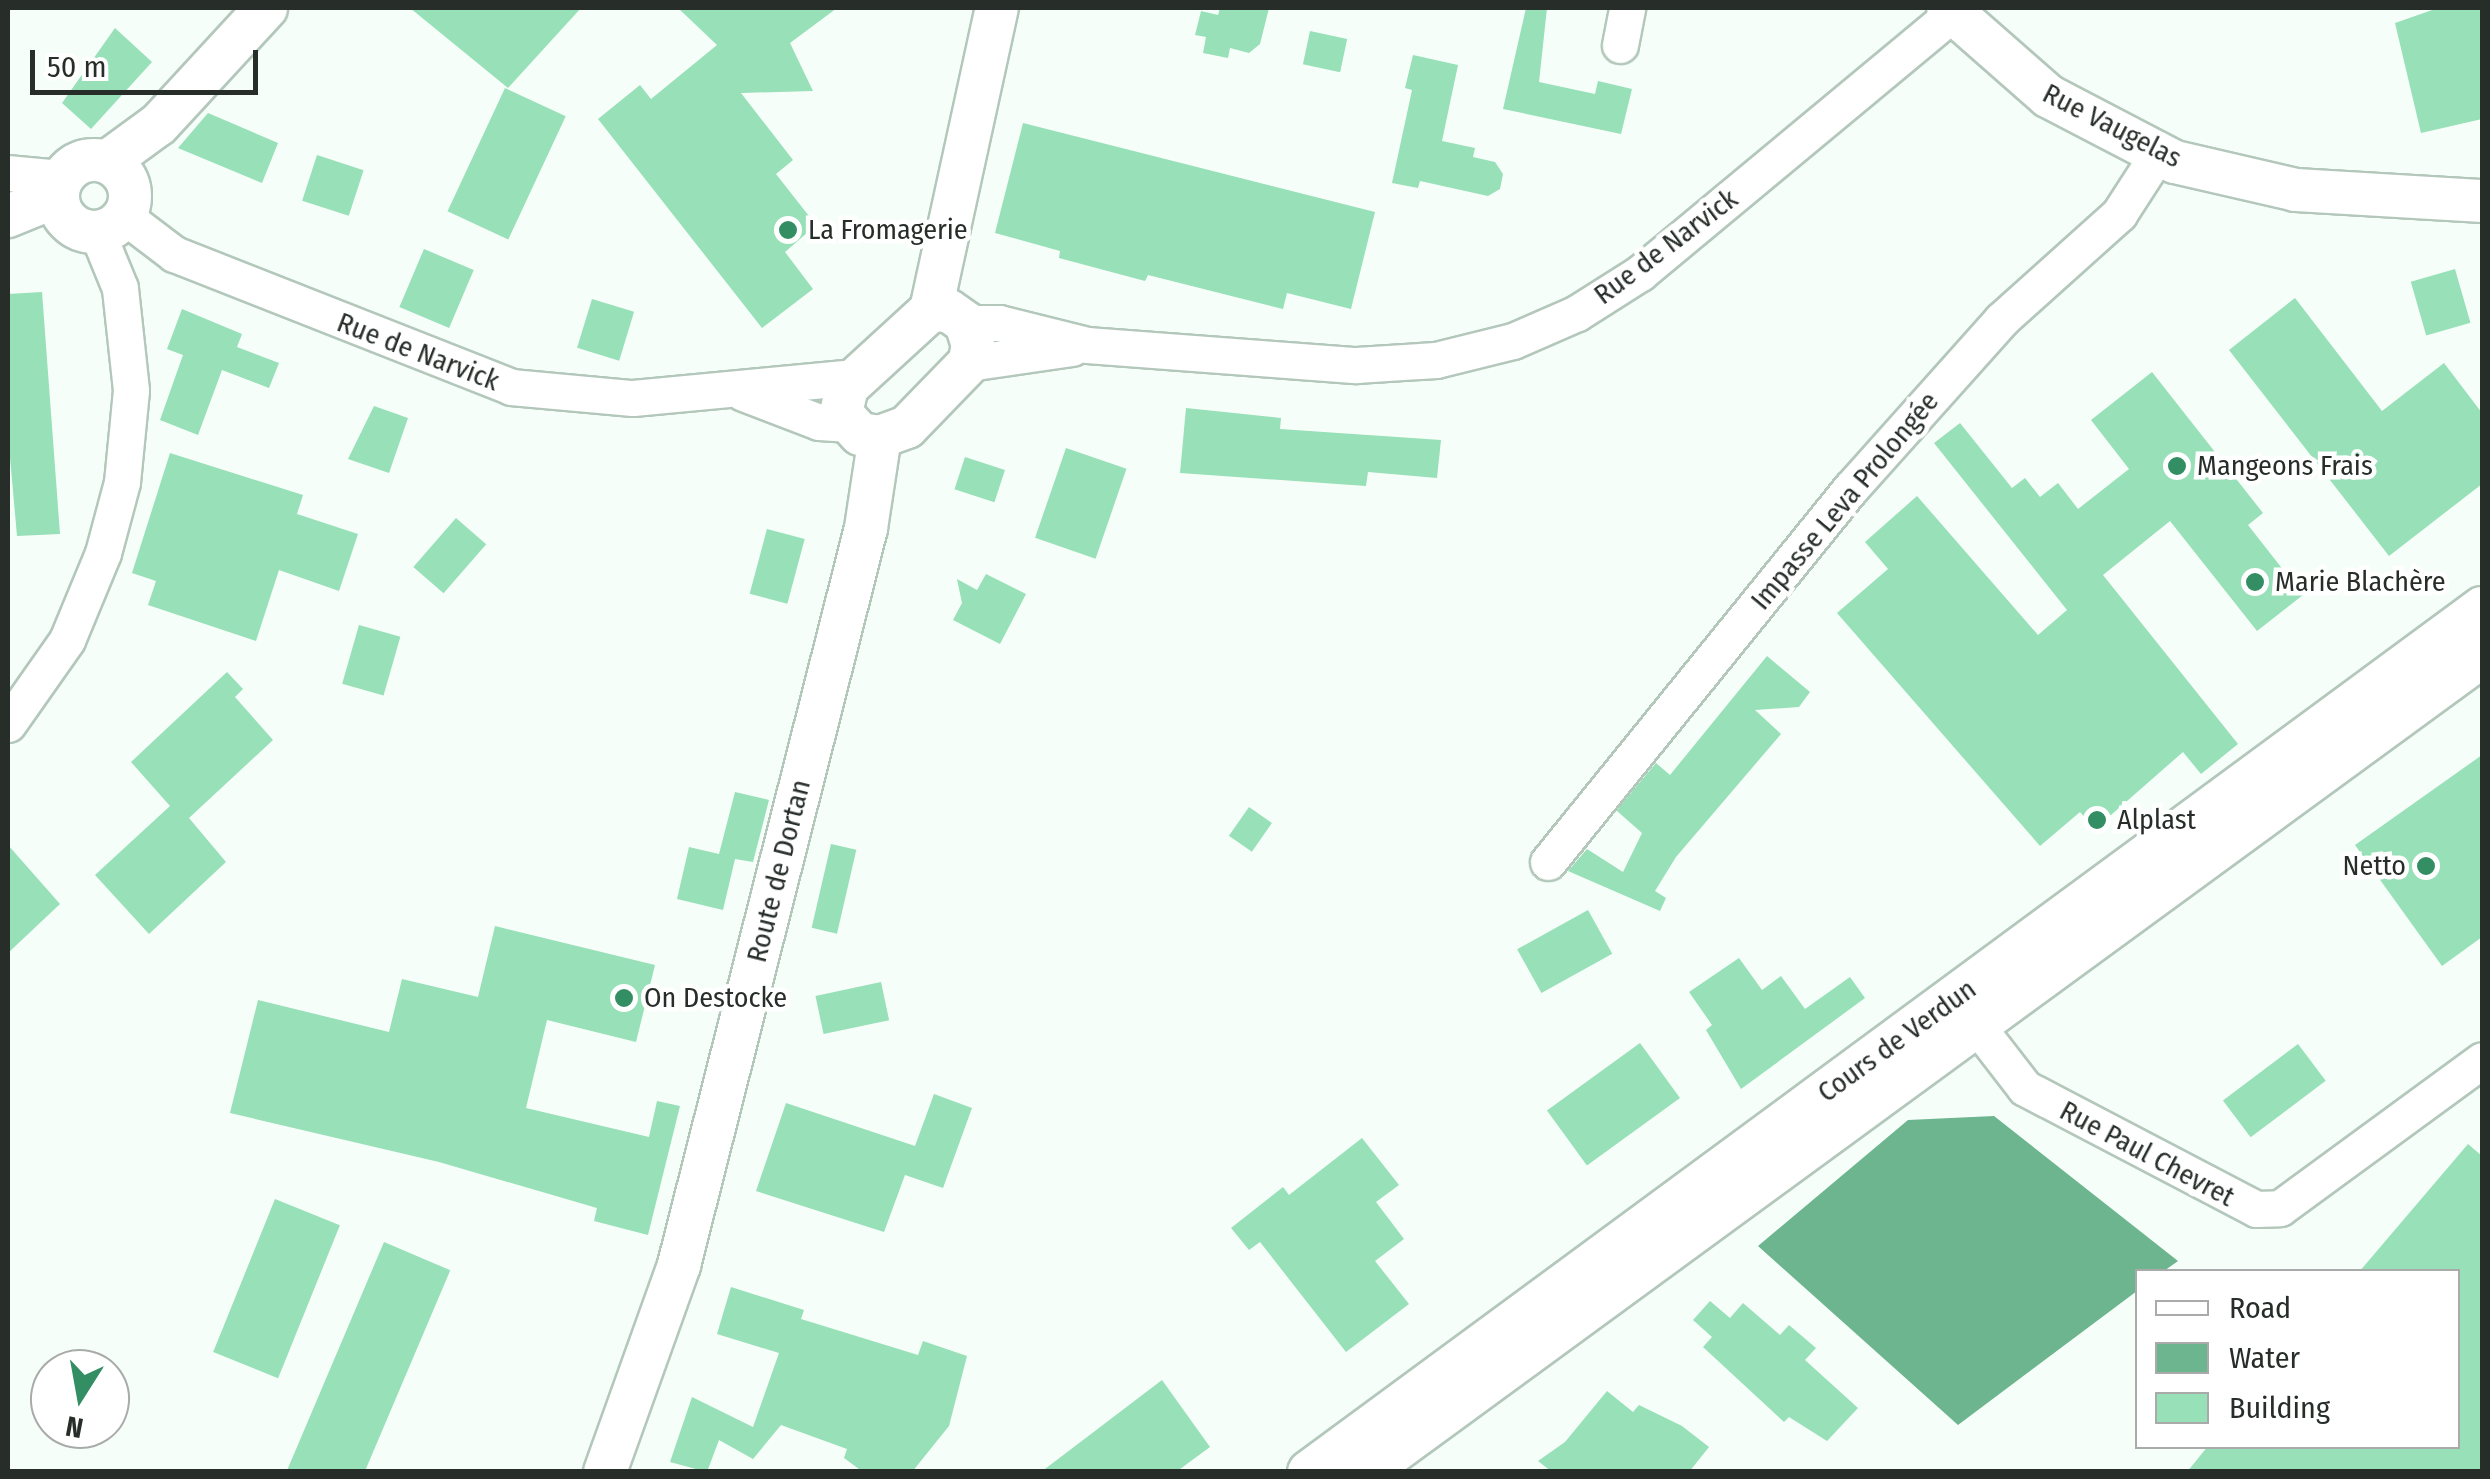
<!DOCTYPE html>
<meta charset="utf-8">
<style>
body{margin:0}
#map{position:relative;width:2490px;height:1479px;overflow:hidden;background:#f6fef9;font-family:"Fira Sans Condensed",sans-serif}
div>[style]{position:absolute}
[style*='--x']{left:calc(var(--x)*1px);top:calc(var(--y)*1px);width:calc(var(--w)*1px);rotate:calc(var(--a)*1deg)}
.water>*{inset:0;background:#6db58e}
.building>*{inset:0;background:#97e0b8;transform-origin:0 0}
.roads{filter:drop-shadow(2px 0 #b3c7bb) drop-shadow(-2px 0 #b3c7bb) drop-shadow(0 2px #b3c7bb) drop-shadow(0 -2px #b3c7bb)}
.minor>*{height:35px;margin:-17.5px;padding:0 17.5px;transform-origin:17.5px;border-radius:17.5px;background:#fff}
.major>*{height:42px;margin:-21px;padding:0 21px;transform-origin:21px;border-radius:21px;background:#fff}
.major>.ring{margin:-21px;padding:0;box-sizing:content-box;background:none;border:42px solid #fff;border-radius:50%}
.dots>*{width:28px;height:28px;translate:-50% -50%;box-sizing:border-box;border:5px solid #fff;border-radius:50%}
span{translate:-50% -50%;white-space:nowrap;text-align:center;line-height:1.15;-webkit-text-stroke:9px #fff;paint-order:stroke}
.street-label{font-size:28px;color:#272e2a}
.poi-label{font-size:28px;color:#272e2a}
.left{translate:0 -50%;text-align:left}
.right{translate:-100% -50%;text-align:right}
.frame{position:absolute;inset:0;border:10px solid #272e2a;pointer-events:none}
.legend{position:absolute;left:2135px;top:1269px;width:325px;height:180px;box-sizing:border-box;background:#fff;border:2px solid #a9abaa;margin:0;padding:12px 18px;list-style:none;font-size:30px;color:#272e2a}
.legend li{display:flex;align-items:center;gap:20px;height:50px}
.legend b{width:50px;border:2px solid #a9abaa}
.north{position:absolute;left:30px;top:1349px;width:100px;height:100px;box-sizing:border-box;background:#fff;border:2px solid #a9abaa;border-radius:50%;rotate:191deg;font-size:28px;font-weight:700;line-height:40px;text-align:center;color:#272e2a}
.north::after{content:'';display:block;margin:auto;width:35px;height:45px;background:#348e63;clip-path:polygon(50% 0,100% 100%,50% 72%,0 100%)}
.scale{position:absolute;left:30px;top:50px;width:228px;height:45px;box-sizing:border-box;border:5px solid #272e2a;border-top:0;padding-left:12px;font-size:30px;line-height:35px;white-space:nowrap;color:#272e2a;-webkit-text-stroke:8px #fff;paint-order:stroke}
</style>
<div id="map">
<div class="water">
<i style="clip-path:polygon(1994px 1116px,2178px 1261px,2164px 1271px,2138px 1272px,2137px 1291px,1958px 1425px,1758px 1246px,1908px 1120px)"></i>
</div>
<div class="building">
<i style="clip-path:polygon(410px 8px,581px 8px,508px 88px)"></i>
<i style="clip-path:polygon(678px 8px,837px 8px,790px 43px,813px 91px,741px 93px,793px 160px,776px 174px,816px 225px,785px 252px,813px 289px,762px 328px,598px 119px,640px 85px,651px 99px,717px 45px)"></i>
<i style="clip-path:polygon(1220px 8px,1269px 8px,1260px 44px,1249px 53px,1230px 48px,1228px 58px,1203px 53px,1206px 37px,1195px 35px,1201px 11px,1218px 15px)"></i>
<i style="clip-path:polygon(1526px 8px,1547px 8px,1539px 82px,1595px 94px,1598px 81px,1632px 89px,1621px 134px,1503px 109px)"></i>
<i style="clip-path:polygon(2438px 8px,2482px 8px,2482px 119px,2421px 133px,2395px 23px)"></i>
<i style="clip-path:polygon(115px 28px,152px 62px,91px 129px,62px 103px)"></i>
<i style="left:1310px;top:31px;width:38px;height:34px;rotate:12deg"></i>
<i style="clip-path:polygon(1413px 55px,1458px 65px,1442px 141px,1475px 148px,1473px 157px,1495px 162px,1503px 174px,1500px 189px,1488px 196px,1420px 181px,1418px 188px,1392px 183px,1412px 90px,1405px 88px)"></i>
<i style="left:505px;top:88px;width:67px;height:136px;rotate:25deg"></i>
<i style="clip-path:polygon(208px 113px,278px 143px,262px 183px,178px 148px)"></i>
<i style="clip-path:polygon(1023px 123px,1375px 212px,1351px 309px,1287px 293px,1283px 309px,1148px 275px,1145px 281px,1059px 258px,1060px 251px,995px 233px)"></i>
<i style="left:317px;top:155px;width:49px;height:48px;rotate:18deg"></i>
<i style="left:424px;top:249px;width:54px;height:63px;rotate:23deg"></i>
<i style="left:2455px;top:269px;width:56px;height:46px;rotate:74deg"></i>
<i style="clip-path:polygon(42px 292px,60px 534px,17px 536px,8px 435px,8px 294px)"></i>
<i style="clip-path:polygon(2295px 298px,2382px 411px,2444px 363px,2482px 413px,2482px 484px,2389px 556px,2229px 350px)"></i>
<i style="left:592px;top:299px;width:44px;height:51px;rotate:17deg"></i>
<i style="clip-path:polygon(182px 309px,242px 334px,237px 347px,279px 363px,269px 388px,222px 370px,198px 435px,160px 420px,183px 355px,167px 349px)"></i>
<i style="clip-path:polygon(2152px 372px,2263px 513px,2248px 525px,2303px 595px,2257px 631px,2170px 521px,2103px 575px,2238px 744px,2201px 774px,2183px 752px,2095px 829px,2080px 812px,2040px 846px,1837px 613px,1888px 569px,1865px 542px,1917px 496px,2038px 635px,2067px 610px,1934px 443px,1960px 423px,2012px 488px,2025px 478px,2040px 497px,2058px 483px,2078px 509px,2129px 469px,2091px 420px)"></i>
<i style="clip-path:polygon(374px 406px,408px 418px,389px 473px,348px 459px)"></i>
<i style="clip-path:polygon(1186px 408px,1281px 418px,1280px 429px,1441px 440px,1437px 478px,1368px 472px,1366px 486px,1180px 473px)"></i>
<i style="left:1066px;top:448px;width:64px;height:95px;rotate:19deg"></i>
<i style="clip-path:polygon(170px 453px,303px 495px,297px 514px,358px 534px,339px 591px,279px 570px,256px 641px,148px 605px,156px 581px,132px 573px)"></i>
<i style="left:965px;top:457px;width:42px;height:34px;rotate:18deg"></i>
<i style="left:456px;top:518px;width:40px;height:65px;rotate:41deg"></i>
<i style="left:767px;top:529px;width:39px;height:67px;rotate:15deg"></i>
<i style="clip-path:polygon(986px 574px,1026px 594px,1000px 644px,953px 620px,962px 603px,957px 579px,977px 590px)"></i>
<i style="left:359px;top:625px;width:43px;height:61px;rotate:16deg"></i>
<i style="clip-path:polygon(1767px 656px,1810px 692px,1799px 707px,1755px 710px,1781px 734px,1676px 857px,1655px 891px,1666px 898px,1660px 911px,1568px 871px,1587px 849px,1623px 872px,1642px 833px,1617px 811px,1620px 806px,1656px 763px,1670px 775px)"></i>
<i style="clip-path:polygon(227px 672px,243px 689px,235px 697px,273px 740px,189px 818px,226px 862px,149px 934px,95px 875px,170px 806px,131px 762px)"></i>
<i style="clip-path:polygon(2482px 755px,2482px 937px,2442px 966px,2355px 845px)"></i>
<i style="clip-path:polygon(735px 792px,769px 800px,753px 862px,735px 859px,723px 910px,677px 899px,689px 847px,719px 854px)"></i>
<i style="left:1249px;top:807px;width:28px;height:35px;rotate:35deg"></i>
<i style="left:831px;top:844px;width:26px;height:86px;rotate:13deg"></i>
<i style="clip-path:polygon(8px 845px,60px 904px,8px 953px)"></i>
<i style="left:1588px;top:910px;width:50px;height:81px;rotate:61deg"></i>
<i style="clip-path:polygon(495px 926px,655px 965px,636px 1042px,547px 1020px,526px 1108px,649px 1137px,657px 1101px,680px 1106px,648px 1235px,594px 1221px,597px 1208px,439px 1162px,230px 1113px,258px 1000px,389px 1032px,402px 979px,478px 997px)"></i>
<i style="clip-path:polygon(1739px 958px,1762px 990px,1781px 976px,1805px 1009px,1850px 977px,1865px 998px,1741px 1089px,1706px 1030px,1712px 1025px,1689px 992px)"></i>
<i style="left:881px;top:982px;width:39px;height:67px;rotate:78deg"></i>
<i style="left:1640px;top:1043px;width:68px;height:115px;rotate:54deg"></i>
<i style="left:2298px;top:1044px;width:46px;height:94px;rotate:53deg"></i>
<i style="clip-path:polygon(934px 1094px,972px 1108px,943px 1188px,905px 1175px,884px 1232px,756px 1191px,786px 1103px,915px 1146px)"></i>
<i style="clip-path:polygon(1362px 1138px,1399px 1185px,1376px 1202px,1404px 1239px,1375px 1261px,1409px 1304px,1346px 1352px,1260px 1242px,1249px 1250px,1231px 1228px,1283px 1187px,1289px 1195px)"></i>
<i style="clip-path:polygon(2468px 1144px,2482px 1156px,2482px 1472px,2187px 1472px,2208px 1446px,2458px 1446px,2458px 1272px,2359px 1272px)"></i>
<i style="left:275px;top:1199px;width:70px;height:165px;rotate:22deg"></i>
<i style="left:384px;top:1242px;width:72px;height:248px;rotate:23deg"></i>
<i style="clip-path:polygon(731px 1287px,804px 1310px,801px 1319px,918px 1355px,923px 1341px,967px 1356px,949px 1426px,912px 1472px,863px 1472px,844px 1458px,847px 1449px,781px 1425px,753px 1459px,719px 1440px,707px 1472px,670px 1462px,692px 1397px,753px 1427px,779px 1353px,717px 1334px)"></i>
<i style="clip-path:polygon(1710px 1301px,1730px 1318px,1743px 1303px,1780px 1335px,1789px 1325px,1816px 1348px,1805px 1360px,1858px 1408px,1827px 1441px,1789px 1417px,1784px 1422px,1703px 1347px,1712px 1337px,1693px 1320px)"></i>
<i style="clip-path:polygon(1162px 1380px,1210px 1447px,1176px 1472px,1041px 1472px)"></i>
<i style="clip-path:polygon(1607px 1391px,1633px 1412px,1639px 1405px,1682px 1426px,1709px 1447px,1689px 1472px,1552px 1472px,1538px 1461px,1565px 1442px)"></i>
</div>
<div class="roads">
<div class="minor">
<i style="--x:1620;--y:45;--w:38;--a:-79"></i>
<i style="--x:8;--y:173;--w:54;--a:5.3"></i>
<i style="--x:124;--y:216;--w:63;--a:37.2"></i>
<i style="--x:174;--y:254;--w:362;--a:21.5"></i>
<i style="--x:511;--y:387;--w:122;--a:5.2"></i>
<i style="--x:633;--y:398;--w:223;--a:-5.4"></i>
<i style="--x:966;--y:323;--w:33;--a:0"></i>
<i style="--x:999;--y:323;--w:91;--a:14"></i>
<i style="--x:1087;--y:345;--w:270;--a:4.3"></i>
<i style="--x:1356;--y:365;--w:80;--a:-3.6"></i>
<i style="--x:1436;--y:360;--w:79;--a:-13.9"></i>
<i style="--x:1513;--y:341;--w:70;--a:-23.6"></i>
<i style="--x:1577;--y:313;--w:75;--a:-32.4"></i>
<i style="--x:1640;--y:273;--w:407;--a:-39.7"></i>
<i style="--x:969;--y:363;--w:104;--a:-8.3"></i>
<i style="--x:743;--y:393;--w:81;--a:20.9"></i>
<i style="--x:819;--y:422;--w:27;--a:4"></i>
<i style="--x:8;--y:724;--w:103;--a:-54.9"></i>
<i style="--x:67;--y:640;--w:94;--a:-67.5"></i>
<i style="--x:103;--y:553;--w:73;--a:-75"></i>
<i style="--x:122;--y:482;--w:92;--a:-84.4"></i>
<i style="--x:131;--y:390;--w:103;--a:-96.2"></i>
<i style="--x:120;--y:288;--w:61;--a:-112.3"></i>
<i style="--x:1548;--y:862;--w:481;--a:-51"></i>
<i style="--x:1851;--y:488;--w:225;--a:-48.2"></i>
<i style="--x:2001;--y:320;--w:159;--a:-41.9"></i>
<i style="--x:2119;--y:214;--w:70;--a:-57.2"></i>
<i style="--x:1977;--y:1026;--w:78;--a:52.3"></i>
<i style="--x:2025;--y:1088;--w:261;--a:27.6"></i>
<i style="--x:2256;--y:1209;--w:24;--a:-2"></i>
<i style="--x:2280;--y:1208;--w:250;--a:-36.2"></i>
</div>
<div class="major">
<i style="--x:1948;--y:8;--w:133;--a:41.3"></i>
<i style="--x:2048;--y:96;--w:143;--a:27.5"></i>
<i style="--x:2175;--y:162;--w:124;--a:13"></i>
<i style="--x:2296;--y:190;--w:186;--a:3.4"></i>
<i class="ring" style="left:58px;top:160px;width:30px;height:30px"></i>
<i style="--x:107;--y:162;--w:64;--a:-36.2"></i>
<i style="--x:159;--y:124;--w:158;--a:-47.3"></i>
<i style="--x:8;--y:216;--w:53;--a:-22.2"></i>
<i style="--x:931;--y:310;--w:18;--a:3"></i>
<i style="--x:949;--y:311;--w:21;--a:35"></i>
<i style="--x:966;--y:323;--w:24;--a:73"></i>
<i style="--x:973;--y:346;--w:17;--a:103"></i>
<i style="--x:969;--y:363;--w:89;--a:134.1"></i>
<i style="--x:907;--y:427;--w:29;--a:160"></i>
<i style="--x:880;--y:437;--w:20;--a:-171"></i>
<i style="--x:860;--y:434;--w:28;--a:-132"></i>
<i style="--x:841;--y:413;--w:27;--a:-77"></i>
<i style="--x:847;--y:387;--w:114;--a:-42.5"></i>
<i style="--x:931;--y:310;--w:309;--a:-77.7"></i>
<i style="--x:605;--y:1472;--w:220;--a:-70.3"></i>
<i style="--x:679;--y:1265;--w:760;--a:-75.76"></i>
<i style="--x:866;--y:528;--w:92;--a:-81.3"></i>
<i style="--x:1309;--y:1472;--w:1457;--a:-36.37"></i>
<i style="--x:1366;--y:1472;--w:1383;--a:-36.17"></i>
</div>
</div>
<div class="dots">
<i style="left:788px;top:230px;background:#348e63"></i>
<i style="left:2177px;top:466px;background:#348e63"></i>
<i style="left:2255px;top:582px;background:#348e63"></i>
<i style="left:2097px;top:820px;background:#348e63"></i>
<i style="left:2426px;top:866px;background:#348e63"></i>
<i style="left:624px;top:998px;background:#348e63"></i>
</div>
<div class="street-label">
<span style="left:2112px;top:126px;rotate:27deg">Rue Vaugelas</span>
<span style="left:1666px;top:247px;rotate:-37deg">Rue de Narvick</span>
<span style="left:418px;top:352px;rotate:21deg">Rue de Narvick</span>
<span style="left:1845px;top:501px;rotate:-50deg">Impasse Leva Prolongée</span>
<span style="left:779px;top:871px;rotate:-76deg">Route de Dortan</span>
<span style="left:1897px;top:1041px;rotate:-36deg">Cours de Verdun</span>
<span style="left:2147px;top:1154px;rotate:28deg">Rue Paul Chevret</span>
</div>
<div class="poi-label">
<span class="left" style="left:808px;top:230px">La Fromagerie</span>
<span class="left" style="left:2197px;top:466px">Mangeons Frais</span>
<span class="left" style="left:2275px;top:582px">Marie Blachère</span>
<span class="left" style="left:2117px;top:820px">Alplast</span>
<span class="right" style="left:2406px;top:866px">Netto</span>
<span class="left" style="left:644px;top:998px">On Destocke</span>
</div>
<div class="frame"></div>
<ul class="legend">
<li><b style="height:12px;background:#fff"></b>Road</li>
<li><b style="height:28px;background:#6db58e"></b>Water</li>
<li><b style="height:28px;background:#97e0b8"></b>Building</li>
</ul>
<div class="north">N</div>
<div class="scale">50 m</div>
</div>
